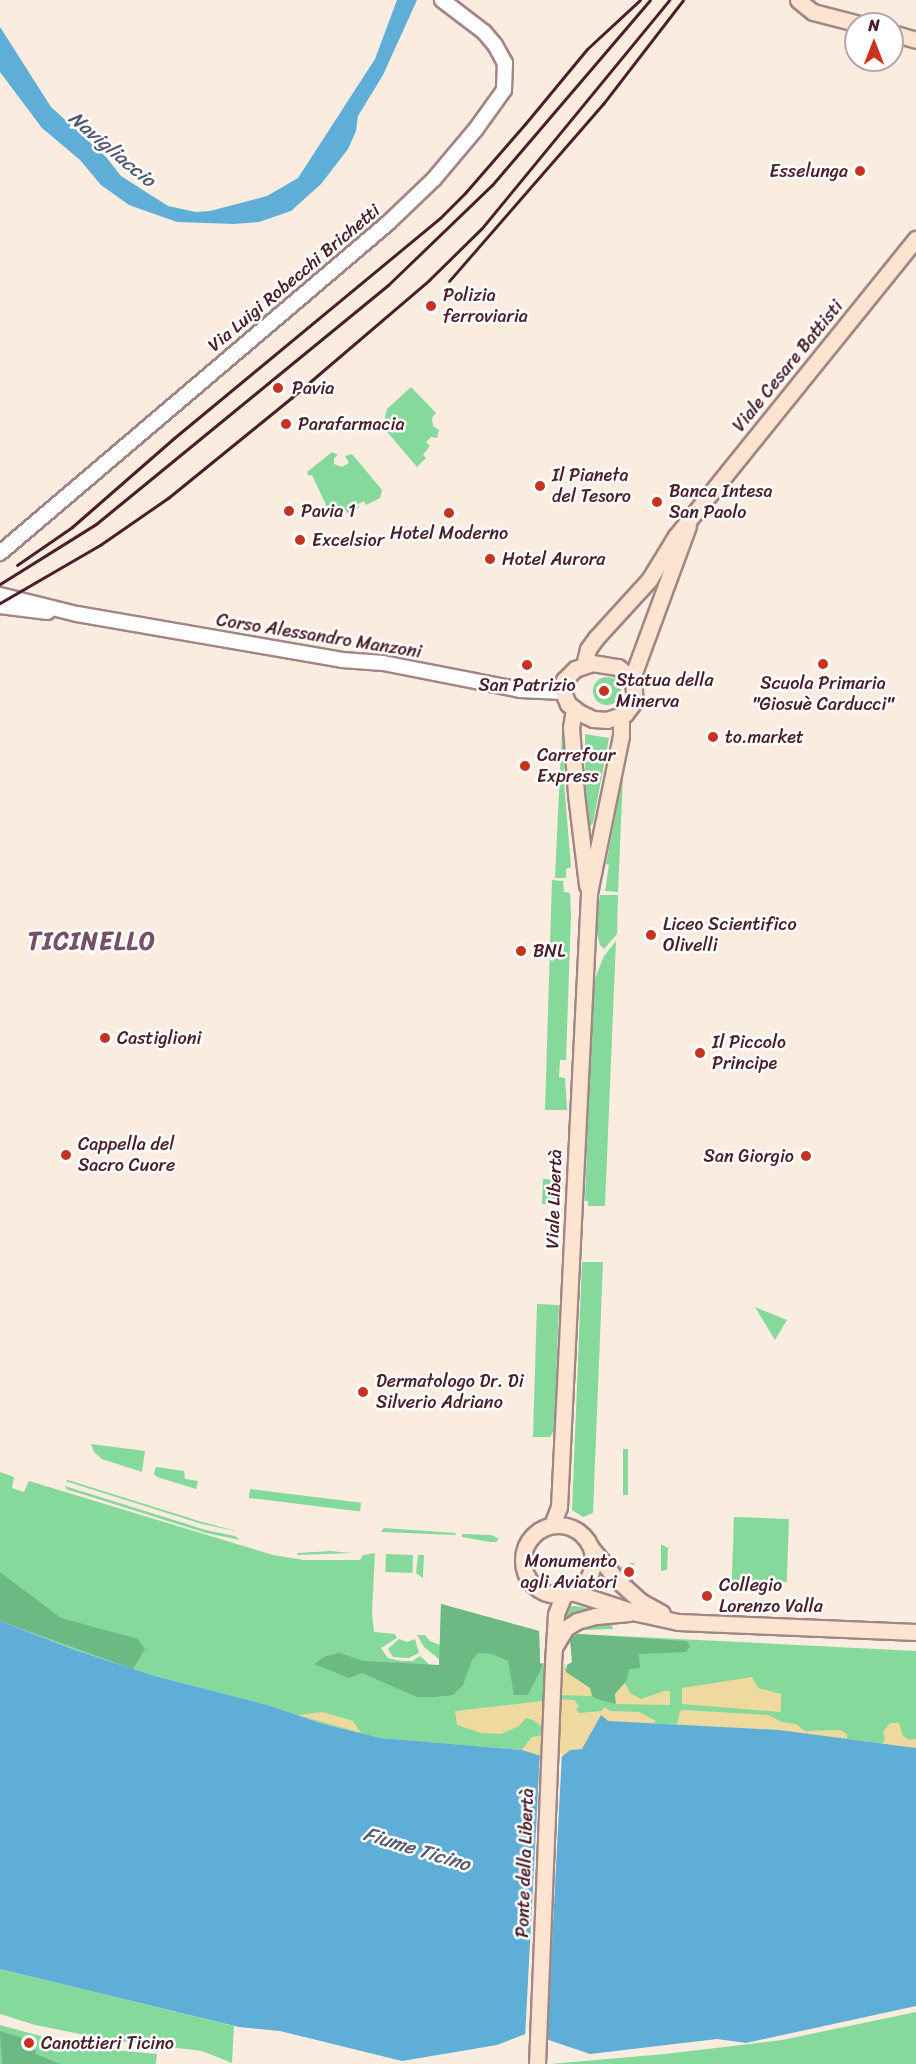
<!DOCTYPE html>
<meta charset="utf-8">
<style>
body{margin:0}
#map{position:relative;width:916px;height:2064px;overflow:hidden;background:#faeddf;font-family:Sriracha,sans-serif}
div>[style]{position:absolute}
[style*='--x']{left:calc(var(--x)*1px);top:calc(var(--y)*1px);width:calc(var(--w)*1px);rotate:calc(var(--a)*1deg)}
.green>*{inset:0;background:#85d99b;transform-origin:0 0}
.round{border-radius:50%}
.forest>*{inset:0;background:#6cb983}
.sand>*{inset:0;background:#eeda9e}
.water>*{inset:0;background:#5eaed8}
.pier>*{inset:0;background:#faeddf;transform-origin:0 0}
.roads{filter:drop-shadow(2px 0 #a28685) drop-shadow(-2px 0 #a28685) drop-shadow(0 2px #a28685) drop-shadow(0 -2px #a28685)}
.tertiary>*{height:14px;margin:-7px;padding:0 7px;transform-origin:7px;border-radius:7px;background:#fff}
.secondary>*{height:15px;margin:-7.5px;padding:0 7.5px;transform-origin:7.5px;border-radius:7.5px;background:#fde4d1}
.secondary>.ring{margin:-7.5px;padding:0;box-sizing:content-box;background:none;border:15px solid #fde4d1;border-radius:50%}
.rail>*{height:3px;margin:-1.5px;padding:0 1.5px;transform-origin:1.5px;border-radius:1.5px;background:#4a1f2b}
.dots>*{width:16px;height:16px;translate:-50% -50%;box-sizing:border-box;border:3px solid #fff;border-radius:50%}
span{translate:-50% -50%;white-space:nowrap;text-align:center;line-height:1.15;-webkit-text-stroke:5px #fff;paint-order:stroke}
.poi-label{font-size:18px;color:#4a1f2b}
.right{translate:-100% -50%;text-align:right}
.left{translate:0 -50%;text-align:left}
.street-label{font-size:18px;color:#4a1f2b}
.water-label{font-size:20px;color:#525870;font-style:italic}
.district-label{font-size:24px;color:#765166;font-weight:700;letter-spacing:1.5px}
.north{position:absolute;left:844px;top:12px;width:60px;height:60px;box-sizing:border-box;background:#fff;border:2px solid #b7a5aa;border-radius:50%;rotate:0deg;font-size:16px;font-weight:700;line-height:24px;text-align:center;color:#4a1f2b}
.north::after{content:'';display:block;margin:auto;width:21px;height:27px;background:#c8321e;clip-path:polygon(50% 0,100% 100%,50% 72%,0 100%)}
</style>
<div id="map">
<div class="green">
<i style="clip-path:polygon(411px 387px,436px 413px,432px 418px,433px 426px,439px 430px,437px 438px,431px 437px,426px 442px,430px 446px,423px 455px,426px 458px,417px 467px,383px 427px,387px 409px)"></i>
<i style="clip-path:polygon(332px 452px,338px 455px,334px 458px,334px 464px,342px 467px,349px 463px,345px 456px,352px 454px,382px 490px,380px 498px,366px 505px,364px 501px,358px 504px,359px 508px,347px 513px,346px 511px,336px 518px,334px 514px,328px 515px,326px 511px,328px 509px,312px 475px,309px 476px,307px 472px)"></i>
<i class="round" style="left:593px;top:677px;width:28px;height:28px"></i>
<i style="clip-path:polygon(562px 729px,565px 730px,564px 782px,571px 867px,566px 869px,566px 878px,555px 878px)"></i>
<i style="clip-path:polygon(585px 734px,609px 738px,593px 823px,590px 827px,587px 823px,585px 781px)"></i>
<i style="clip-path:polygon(623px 776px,618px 892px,605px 891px,609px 865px,606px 864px)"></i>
<i style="clip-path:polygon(552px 880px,563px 881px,564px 892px,570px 893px,571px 914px,566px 1060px,560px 1060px,559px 1077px,565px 1078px,567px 1110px,545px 1110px)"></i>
<i style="clip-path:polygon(600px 895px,618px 895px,617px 934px,604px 949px,600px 945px,595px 927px)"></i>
<i style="clip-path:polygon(616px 941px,605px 1206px,588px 1206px,588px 1201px,585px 1201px,593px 983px,604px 956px)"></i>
<i style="clip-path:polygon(543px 1179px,559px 1180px,563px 1183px,560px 1205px,542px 1204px)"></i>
<i style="clip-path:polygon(582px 1262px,603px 1262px,593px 1513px,583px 1517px,572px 1510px)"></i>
<i style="clip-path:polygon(537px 1304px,559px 1305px,554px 1430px,550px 1437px,533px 1437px)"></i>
<i style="clip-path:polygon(755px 1307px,787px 1320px,775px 1340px)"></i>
<i style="clip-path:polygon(91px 1444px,145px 1451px,142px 1472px,102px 1459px,94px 1452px)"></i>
<i style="left:623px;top:1449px;width:5px;height:46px"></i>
<i style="clip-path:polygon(156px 1467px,184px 1471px,185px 1479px,198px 1481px,196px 1489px,157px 1477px,154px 1474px)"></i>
<i style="clip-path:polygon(0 1472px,14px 1477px,12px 1488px,24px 1492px,29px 1481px,273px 1555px,303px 1560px,360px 1560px,363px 1555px,375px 1553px,372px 1612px,374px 1632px,395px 1634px,397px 1638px,381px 1648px,388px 1658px,401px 1661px,412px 1661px,420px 1656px,430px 1665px,440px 1665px,440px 1660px,424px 1647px,417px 1635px,425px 1635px,430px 1641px,440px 1645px,441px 1604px,539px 1631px,540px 1663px,564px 1663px,566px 1669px,572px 1662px,570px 1638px,578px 1634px,916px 1651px,916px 1748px,779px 1730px,608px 1721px,582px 1749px,532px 1737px,522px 1750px,448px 1744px,381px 1738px,323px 1724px,268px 1705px,155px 1676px,75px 1650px,0 1621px)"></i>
<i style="clip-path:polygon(68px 1480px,202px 1522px,240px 1532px,202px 1524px,65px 1481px)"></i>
<i style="clip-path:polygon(65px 1486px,206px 1530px,235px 1536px,240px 1540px,206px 1533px,66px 1489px)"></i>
<i style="left:250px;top:1489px;width:112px;height:9px;rotate:7deg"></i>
<i style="left:734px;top:1517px;width:55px;height:63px;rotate:2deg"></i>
<i style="clip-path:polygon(384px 1528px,455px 1533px,456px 1535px,381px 1532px)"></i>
<i style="clip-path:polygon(462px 1534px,492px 1535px,499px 1539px,496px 1542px,490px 1542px,462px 1537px)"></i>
<i style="clip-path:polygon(661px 1544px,668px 1548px,667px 1570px,661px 1571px)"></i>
<i style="clip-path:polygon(330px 1551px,352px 1553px,297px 1555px,298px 1553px)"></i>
<i style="left:386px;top:1554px;width:27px;height:18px;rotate:2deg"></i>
<i style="clip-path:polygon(418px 1555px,424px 1555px,423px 1578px,416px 1573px)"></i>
<i style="clip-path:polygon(631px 1563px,634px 1563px,633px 1580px,630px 1583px,619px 1572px,619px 1568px)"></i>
<i style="clip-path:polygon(576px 1606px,587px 1608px,589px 1612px,564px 1622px,565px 1607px)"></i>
<i style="clip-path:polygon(600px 1623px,612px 1624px,613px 1629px,584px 1630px,580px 1626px)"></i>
<i style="clip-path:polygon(399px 1639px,407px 1642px,415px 1639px,419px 1653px,409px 1658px,393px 1657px,388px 1649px)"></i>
<i style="clip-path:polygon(0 1969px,234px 2026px,232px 2063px,202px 2051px,105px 2039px,35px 2025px,0 2014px)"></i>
<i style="clip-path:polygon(916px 2012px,916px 2064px,550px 2064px,665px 2054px,782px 2040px)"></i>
<i style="clip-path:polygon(0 2025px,81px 2047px,157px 2054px,156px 2064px,0 2064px)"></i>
</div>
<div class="forest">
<i style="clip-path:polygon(0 1572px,61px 1618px,138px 1639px,145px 1649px,133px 1669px,0 1621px)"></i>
<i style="clip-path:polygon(441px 1604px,539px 1631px,540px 1663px,543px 1665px,528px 1695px,514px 1695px,508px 1661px,492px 1654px,478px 1653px,472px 1660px,463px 1685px,453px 1695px,435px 1697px,417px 1697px,362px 1673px,349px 1678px,314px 1664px,326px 1656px,339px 1653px,364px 1661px,439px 1665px)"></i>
<i style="clip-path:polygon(578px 1634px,686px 1641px,690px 1646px,686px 1652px,639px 1654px,640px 1668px,629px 1669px,627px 1680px,615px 1694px,616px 1704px,597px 1699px,592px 1696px,589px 1688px,566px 1672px,567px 1665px,572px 1662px,570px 1638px)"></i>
<i style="clip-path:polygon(0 2031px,28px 2040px,34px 2044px,36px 2054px,60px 2064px,2px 2064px)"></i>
</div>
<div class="sand">
<i style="clip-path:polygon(553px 1663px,564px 1663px,566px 1672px,590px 1688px,592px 1696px,552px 1695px)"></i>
<i style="clip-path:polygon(752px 1677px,758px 1688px,781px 1694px,781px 1712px,682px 1704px,682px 1688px)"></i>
<i style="clip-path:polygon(625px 1683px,630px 1693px,641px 1699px,664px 1691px,670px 1691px,670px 1705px,616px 1704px,615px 1694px)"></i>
<i style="clip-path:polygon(559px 1699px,574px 1700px,579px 1706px,576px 1709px,579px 1713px,602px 1711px,604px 1707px,611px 1711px,639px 1712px,656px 1721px,652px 1725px,608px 1721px,601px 1716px,582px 1749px,570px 1750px,563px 1756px,538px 1755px,522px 1750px,532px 1737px,550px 1734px,533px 1720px,526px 1718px,519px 1726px,501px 1734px,481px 1733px,457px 1725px,455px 1711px)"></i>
<i style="clip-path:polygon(683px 1710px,768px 1715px,782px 1722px,796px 1724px,805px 1731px,840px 1730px,847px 1734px,847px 1739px,779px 1730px,677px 1725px,680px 1711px)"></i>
<i style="clip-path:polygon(323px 1712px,353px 1721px,361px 1733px,298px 1715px)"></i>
<i style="clip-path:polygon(890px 1723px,899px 1723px,903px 1736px,910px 1740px,916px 1739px,916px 1748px,882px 1744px,885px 1740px,883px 1732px)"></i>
</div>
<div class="water">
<i style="clip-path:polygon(397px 0,417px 0,383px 75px,358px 116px,356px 131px,348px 149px,321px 184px,291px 211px,259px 222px,234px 224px,177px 222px,129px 205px,101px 185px,80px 160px,42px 128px,0 72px,0 27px,51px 107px,106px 157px,121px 176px,168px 206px,196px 212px,210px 211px,267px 196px,298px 178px,375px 59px)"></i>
<i style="clip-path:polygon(0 1621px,75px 1650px,155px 1676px,268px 1705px,323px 1724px,381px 1738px,522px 1750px,538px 1755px,563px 1756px,570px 1750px,582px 1749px,601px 1715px,608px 1721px,779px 1730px,916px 1748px,916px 2006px,746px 2043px,717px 2039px,590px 2054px,528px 2033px,497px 2045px,402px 2061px,280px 2031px,239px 2027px,0 1969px)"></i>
</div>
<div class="pier">
<i style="left:540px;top:1752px;width:22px;height:285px;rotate:3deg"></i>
</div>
<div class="roads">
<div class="tertiary">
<i style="--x:0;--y:553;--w:509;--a:-40.38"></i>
<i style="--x:388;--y:223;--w:64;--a:-43.7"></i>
<i style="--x:434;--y:179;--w:65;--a:-50"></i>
<i style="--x:476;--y:129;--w:48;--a:-54.3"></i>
<i style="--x:504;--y:90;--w:27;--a:-88"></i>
<i style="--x:505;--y:63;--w:21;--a:-119"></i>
<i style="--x:495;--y:45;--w:17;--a:-130"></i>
<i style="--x:484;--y:32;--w:53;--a:-142.7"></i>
<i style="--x:0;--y:595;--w:79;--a:13.9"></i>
<i style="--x:77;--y:614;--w:269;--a:9.8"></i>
<i style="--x:342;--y:660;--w:41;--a:4.2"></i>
<i style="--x:383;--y:663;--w:140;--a:11.1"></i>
<i style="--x:520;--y:690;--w:43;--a:2.7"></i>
<i style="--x:0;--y:606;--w:48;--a:7.1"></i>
</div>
<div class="secondary">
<i style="--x:798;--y:0;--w:19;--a:39"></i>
<i style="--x:813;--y:12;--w:48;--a:14.6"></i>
<i style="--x:892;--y:33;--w:25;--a:16"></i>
<i style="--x:592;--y:663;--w:26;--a:9"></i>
<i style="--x:618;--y:667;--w:20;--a:41"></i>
<i style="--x:633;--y:680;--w:21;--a:85"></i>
<i style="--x:635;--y:701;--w:16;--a:128"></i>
<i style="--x:625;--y:714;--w:19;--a:162"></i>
<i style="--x:607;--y:720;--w:14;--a:-176"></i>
<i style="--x:593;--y:719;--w:14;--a:-155"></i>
<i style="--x:580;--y:713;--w:15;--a:-143"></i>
<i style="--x:568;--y:704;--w:13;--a:-113"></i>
<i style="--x:563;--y:692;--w:12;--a:-85"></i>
<i style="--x:564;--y:680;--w:16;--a:-45"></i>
<i style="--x:575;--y:669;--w:18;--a:-19"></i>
<i style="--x:584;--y:665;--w:16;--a:-76"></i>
<i style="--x:588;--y:649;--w:14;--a:-54"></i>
<i style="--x:596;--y:638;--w:79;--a:-47.6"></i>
<i style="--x:649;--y:580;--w:52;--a:-58.5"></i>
<i style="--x:676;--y:536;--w:382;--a:-51.1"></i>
<i style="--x:632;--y:678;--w:162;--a:-69.8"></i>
<i style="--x:574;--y:709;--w:18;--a:99"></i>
<i style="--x:571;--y:727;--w:67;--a:85.7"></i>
<i style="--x:576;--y:794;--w:92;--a:83.1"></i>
<i style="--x:552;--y:1525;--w:19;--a:-69"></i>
<i style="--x:559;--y:1507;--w:615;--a:-87.2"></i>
<i style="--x:589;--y:893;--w:160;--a:-78.5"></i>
<i style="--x:621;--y:736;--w:19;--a:-90"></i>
<i class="ring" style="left:523px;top:1525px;width:55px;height:55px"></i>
<i style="--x:592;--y:1549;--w:40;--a:51"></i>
<i style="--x:617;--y:1580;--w:31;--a:42"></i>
<i style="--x:640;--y:1601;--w:25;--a:29"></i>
<i style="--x:572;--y:1592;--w:68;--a:17.9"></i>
<i style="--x:637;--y:1613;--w:42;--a:12.4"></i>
<i style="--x:678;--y:1622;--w:238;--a:2.4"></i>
<i style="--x:555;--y:1646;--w:21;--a:-59"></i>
<i style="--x:566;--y:1628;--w:13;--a:-32"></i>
<i style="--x:577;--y:1621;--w:20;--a:-15"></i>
<i style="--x:596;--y:1616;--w:33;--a:-5"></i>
<i style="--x:537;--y:2064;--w:401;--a:-87.7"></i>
<i style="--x:553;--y:1663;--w:49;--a:-86.5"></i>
<i style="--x:556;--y:1614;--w:22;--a:-68"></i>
</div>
</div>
<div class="rail">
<i style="--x:449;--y:281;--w:235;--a:-49"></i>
<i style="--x:603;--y:104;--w:131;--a:-52.4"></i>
<i style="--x:17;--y:565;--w:67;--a:-34.6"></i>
<i style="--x:72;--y:527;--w:135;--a:-41.1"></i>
<i style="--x:174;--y:438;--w:345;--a:-39.6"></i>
<i style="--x:440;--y:218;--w:35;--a:-45"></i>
<i style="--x:465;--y:193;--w:91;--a:-49"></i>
<i style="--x:525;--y:124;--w:97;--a:-50.4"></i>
<i style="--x:587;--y:49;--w:72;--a:-42.8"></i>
<i style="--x:0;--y:584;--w:113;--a:-32"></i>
<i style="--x:96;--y:524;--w:377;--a:-39.3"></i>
<i style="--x:388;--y:285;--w:144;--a:-43.9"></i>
<i style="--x:492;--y:185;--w:243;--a:-49.5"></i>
<i style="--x:0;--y:603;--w:116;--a:-30.1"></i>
<i style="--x:100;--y:545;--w:83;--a:-34.7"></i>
<i style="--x:168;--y:498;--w:159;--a:-39.1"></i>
<i style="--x:291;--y:398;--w:182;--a:-40.5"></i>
<i style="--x:429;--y:280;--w:74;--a:-44.5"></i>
<i style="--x:482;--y:228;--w:295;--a:-50.6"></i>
</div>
<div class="dots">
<i style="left:860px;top:171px;background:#c8321e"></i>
<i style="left:431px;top:306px;background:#c8321e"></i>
<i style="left:278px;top:388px;background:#c8321e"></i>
<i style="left:286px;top:424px;background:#c8321e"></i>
<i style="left:540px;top:486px;background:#c8321e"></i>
<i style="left:657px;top:502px;background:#c8321e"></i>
<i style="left:289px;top:511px;background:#c8321e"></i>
<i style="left:449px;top:513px;background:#c8321e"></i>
<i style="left:300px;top:540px;background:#c8321e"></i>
<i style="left:490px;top:559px;background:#c8321e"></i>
<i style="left:823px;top:664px;background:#c8321e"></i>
<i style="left:527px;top:665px;background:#c8321e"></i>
<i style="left:604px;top:691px;background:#c8321e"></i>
<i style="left:713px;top:737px;background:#c8321e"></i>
<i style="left:525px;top:766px;background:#c8321e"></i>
<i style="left:651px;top:935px;background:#c8321e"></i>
<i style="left:521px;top:951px;background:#c8321e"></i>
<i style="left:105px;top:1038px;background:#c8321e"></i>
<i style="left:700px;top:1053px;background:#c8321e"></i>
<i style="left:66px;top:1155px;background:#c8321e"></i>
<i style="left:806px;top:1156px;background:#c8321e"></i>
<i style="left:363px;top:1392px;background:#c8321e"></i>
<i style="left:629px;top:1572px;background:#c8321e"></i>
<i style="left:707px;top:1596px;background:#c8321e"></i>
<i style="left:29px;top:2043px;background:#c8321e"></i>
</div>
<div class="poi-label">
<span class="right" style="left:848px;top:171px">Esselunga</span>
<span class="left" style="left:443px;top:306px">Polizia<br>ferroviaria</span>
<span class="left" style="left:292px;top:388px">Pavia</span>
<span class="left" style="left:298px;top:424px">Parafarmacia</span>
<span class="left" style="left:552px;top:486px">Il Pianeta<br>del Tesoro</span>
<span class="left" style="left:669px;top:502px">Banca Intesa<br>San Paolo</span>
<span class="left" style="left:301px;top:511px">Pavia 1</span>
<span style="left:449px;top:533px">Hotel Moderno</span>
<span class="left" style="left:312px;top:540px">Excelsior</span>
<span class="left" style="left:502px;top:559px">Hotel Aurora</span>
<span class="left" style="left:616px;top:691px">Statua della<br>Minerva</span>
<span style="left:823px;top:694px">Scuola Primaria<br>"Giosuè Carducci"</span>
<span style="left:527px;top:685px">San Patrizio</span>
<span class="left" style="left:725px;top:737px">to.market</span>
<span class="left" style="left:537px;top:766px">Carrefour<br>Express</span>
<span class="left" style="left:663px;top:935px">Liceo Scientifico<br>Olivelli</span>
<span class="left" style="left:533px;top:951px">BNL</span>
<span class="left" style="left:117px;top:1038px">Castiglioni</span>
<span class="left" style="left:712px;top:1053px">Il Piccolo<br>Principe</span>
<span class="left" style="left:78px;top:1155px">Cappella del<br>Sacro Cuore</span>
<span class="right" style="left:794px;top:1156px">San Giorgio</span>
<span class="left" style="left:376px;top:1392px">Dermatologo Dr. Di<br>Silverio Adriano</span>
<span class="right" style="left:617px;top:1572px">Monumento<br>agli Aviatori</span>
<span class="left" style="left:719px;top:1596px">Collegio<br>Lorenzo Valla</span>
<span class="left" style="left:41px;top:2043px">Canottieri Ticino</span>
</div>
<div class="street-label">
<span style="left:294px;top:278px;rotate:-40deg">Via Luigi Robecchi Brichetti</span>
<span style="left:788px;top:366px;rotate:-51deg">Viale Cesare Battisti</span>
<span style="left:319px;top:636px;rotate:9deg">Corso Alessandro Manzoni</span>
<span style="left:554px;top:1199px;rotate:-88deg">Viale Libertà</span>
<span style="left:525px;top:1863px;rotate:-88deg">Ponte della Libertà</span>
</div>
<div class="water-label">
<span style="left:112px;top:149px;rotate:40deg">Navigliaccio</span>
<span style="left:417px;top:1849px;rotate:17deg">Fiume Ticino</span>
</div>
<div class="district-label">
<span style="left:92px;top:942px">TICINELLO</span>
</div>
<div class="north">N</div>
</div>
